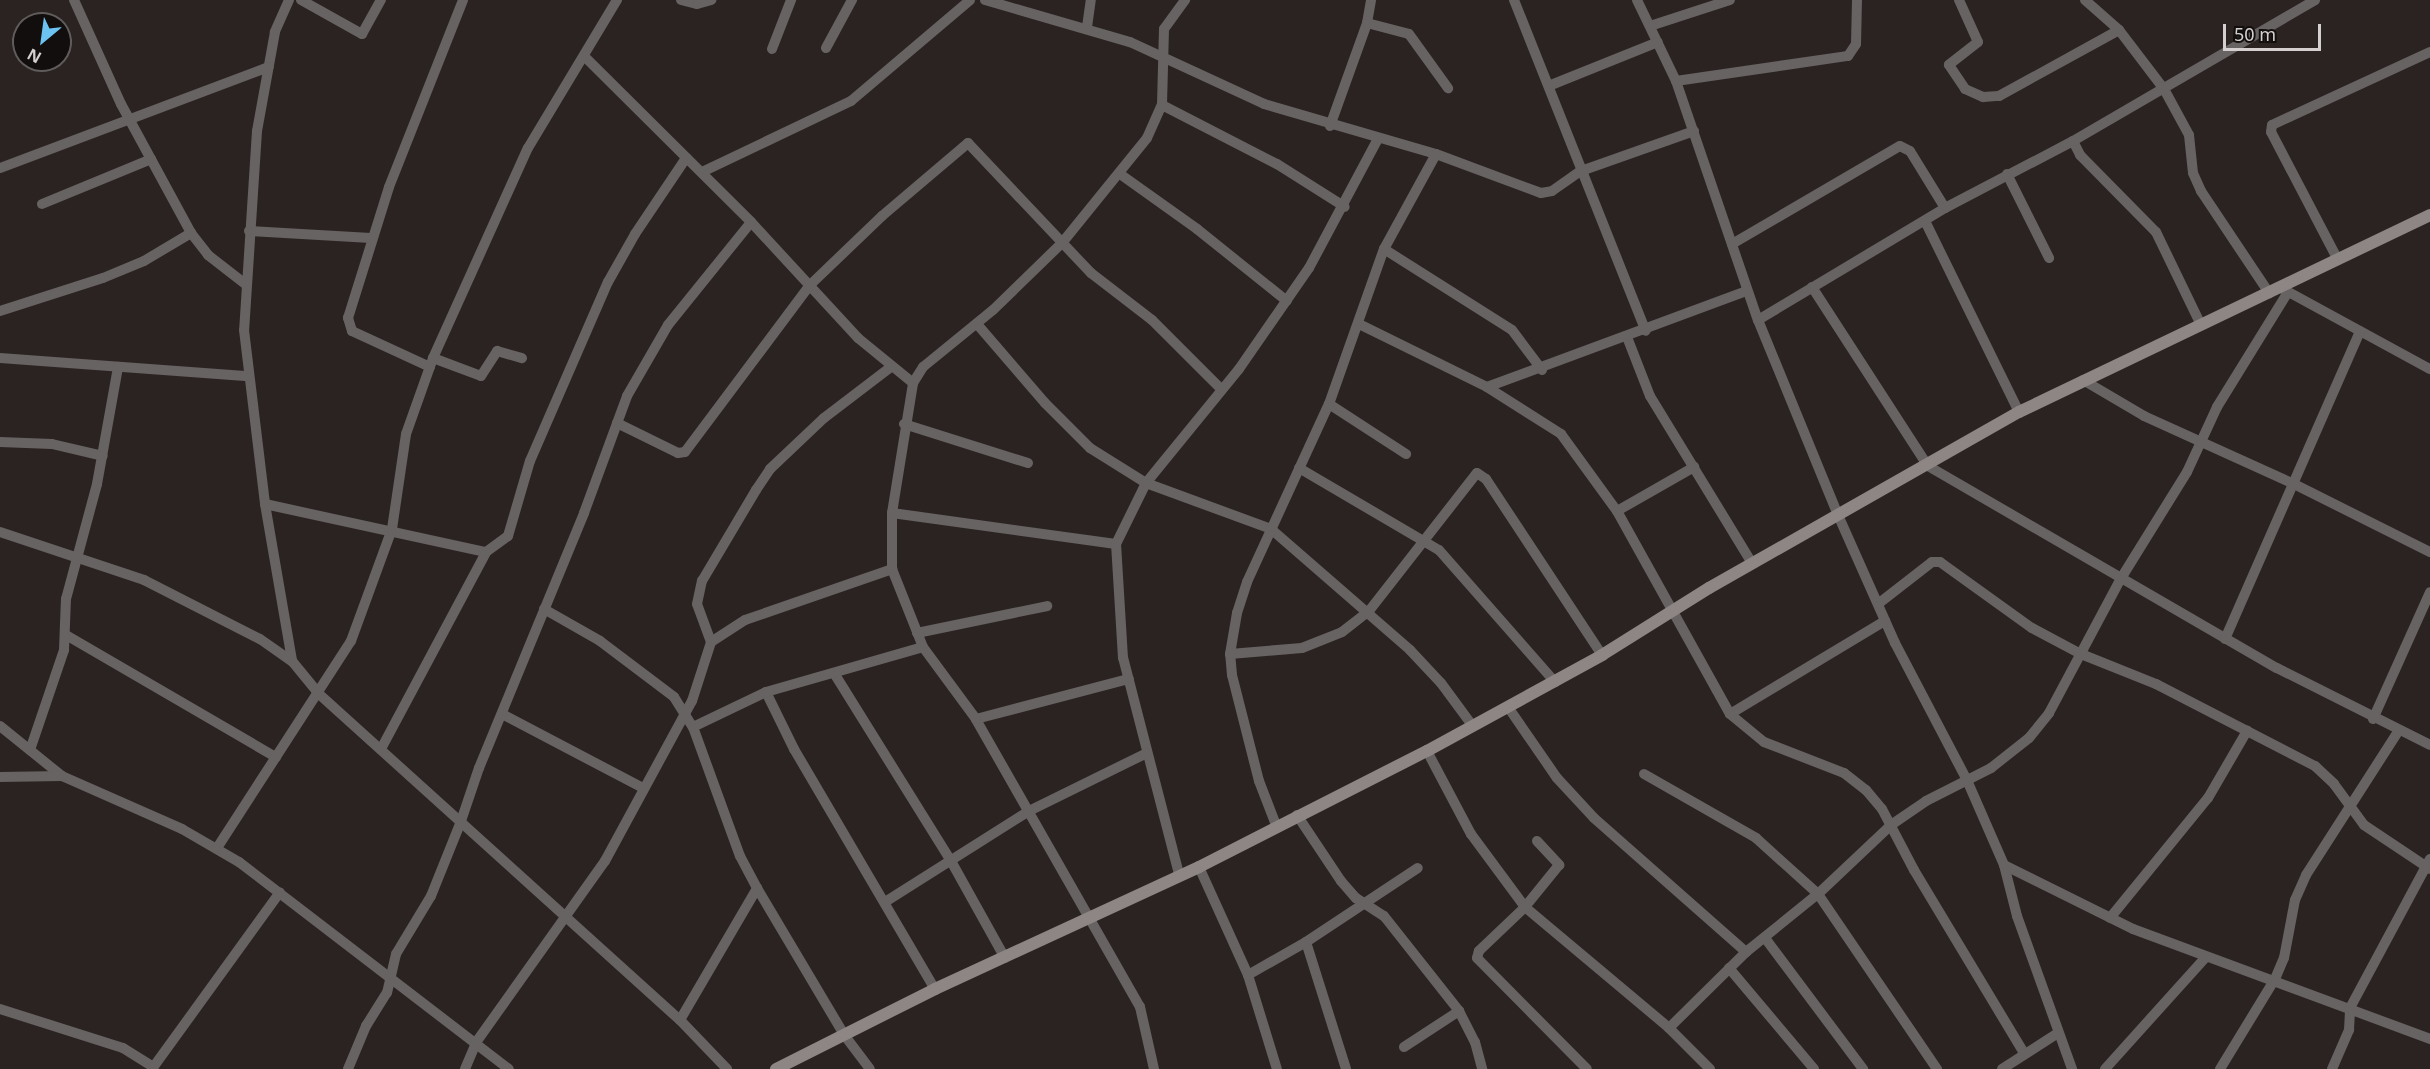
<!DOCTYPE html>
<style>
body{margin:0}
#map{position:relative;width:2430px;height:1069px;overflow:hidden;background:#2b2322;font-family:"Noto Sans",sans-serif}
div>[style]{position:absolute}
[style*='--x']{left:calc(var(--x)*1px);top:calc(var(--y)*1px);width:calc(var(--w)*1px);rotate:calc(var(--a)*1deg)}
.street>*{height:10px;margin:-5px;padding:0 5px;transform-origin:5px;border-radius:5px;background:#676362}
.secondary>*{height:12px;margin:-6px;padding:0 6px;transform-origin:6px;border-radius:6px;background:#8d8685}
span{translate:-50% -50%;white-space:nowrap;text-align:center;line-height:1.15;-webkit-text-stroke:4.5px #110e0d;paint-order:stroke}
.north{position:absolute;left:12px;top:12px;width:60px;height:60px;box-sizing:border-box;background:#110e0d;border:2px solid #5f5c5b;border-radius:50%;rotate:209deg;font-size:16px;font-weight:700;line-height:24px;text-align:center;color:#d5d0cf}
.north::after{content:'';display:block;margin:auto;width:21px;height:27px;background:#6cc3f2;clip-path:polygon(50% 0,100% 100%,50% 72%,0 100%)}
.scale{position:absolute;left:2223px;top:24px;width:98px;height:27px;box-sizing:border-box;border:3px solid #d5d0cf;border-top:0;padding-left:8px;font-size:18px;line-height:21px;white-space:nowrap;color:#d5d0cf;-webkit-text-stroke:4px #110e0d;paint-order:stroke}
</style>
<div id="map">
<div class="street">
<i style="--x:74;--y:0;--w:114;--a:65.7"></i>
<i style="--x:121;--y:104;--w:147;--a:61.5"></i>
<i style="--x:191;--y:233;--w:28;--a:52"></i>
<i style="--x:208;--y:255;--w:46;--a:37.9"></i>
<i style="--x:289;--y:0;--w:35;--a:114"></i>
<i style="--x:275;--y:32;--w:101;--a:100.3"></i>
<i style="--x:257;--y:131;--w:199;--a:93.7"></i>
<i style="--x:244;--y:330;--w:175;--a:83.1"></i>
<i style="--x:265;--y:504;--w:159;--a:80.2"></i>
<i style="--x:292;--y:661;--w:43;--a:50.7"></i>
<i style="--x:319;--y:694;--w:486;--a:42.1"></i>
<i style="--x:680;--y:1020;--w:68;--a:46.2"></i>
<i style="--x:301;--y:0;--w:70;--a:29.1"></i>
<i style="--x:362;--y:34;--w:39;--a:-61"></i>
<i style="--x:681;--y:0;--w:16;--a:14"></i>
<i style="--x:697;--y:4;--w:15;--a:-16"></i>
<i style="--x:985;--y:0;--w:151;--a:16.2"></i>
<i style="--x:1130;--y:42;--w:148;--a:24.8"></i>
<i style="--x:1264;--y:104;--w:179;--a:16.2"></i>
<i style="--x:1436;--y:154;--w:112;--a:20.4"></i>
<i style="--x:1541;--y:193;--w:11;--a:-10"></i>
<i style="--x:1552;--y:191;--w:35;--a:-35"></i>
<i style="--x:1581;--y:171;--w:120;--a:-19.5"></i>
<i style="--x:1514;--y:0;--w:356;--a:68.3"></i>
<i style="--x:1637;--y:0;--w:90;--a:64.3"></i>
<i style="--x:1676;--y:81;--w:253;--a:71.1"></i>
<i style="--x:1758;--y:320;--w:211;--a:67.7"></i>
<i style="--x:1838;--y:515;--w:140;--a:66"></i>
<i style="--x:1895;--y:643;--w:153;--a:62.3"></i>
<i style="--x:1966;--y:778;--w:95;--a:66.4"></i>
<i style="--x:2004;--y:865;--w:53;--a:75.7"></i>
<i style="--x:2017;--y:916;--w:163;--a:70.2"></i>
<i style="--x:1959;--y:0;--w:46;--a:65.7"></i>
<i style="--x:1978;--y:42;--w:37;--a:142"></i>
<i style="--x:1949;--y:65;--w:29;--a:56"></i>
<i style="--x:1965;--y:89;--w:20;--a:24"></i>
<i style="--x:1983;--y:97;--w:16;--a:-4"></i>
<i style="--x:1999;--y:96;--w:137;--a:-28.8"></i>
<i style="--x:2085;--y:0;--w:45;--a:41.4"></i>
<i style="--x:2119;--y:30;--w:74;--a:52.7"></i>
<i style="--x:2164;--y:89;--w:52;--a:61.5"></i>
<i style="--x:2189;--y:135;--w:38;--a:84"></i>
<i style="--x:2193;--y:173;--w:20;--a:66"></i>
<i style="--x:2201;--y:191;--w:123;--a:56.3"></i>
<i style="--x:1367;--y:23;--w:43;--a:14.7"></i>
<i style="--x:1409;--y:34;--w:67;--a:54.2"></i>
<i style="--x:1650;--y:26;--w:84;--a:-18"></i>
<i style="--x:1087;--y:27;--w:27;--a:-82"></i>
<i style="--x:826;--y:48;--w:55;--a:-61.6"></i>
<i style="--x:772;--y:49;--w:53;--a:-68.8"></i>
<i style="--x:585;--y:57;--w:234;--a:44.8"></i>
<i style="--x:751;--y:222;--w:158;--a:47.3"></i>
<i style="--x:858;--y:338;--w:71;--a:39.3"></i>
<i style="--x:1676;--y:81;--w:174;--a:-8.3"></i>
<i style="--x:1848;--y:56;--w:14;--a:-56"></i>
<i style="--x:1856;--y:44;--w:44;--a:-88.7"></i>
<i style="--x:1551;--y:85;--w:115;--a:-21.9"></i>
<i style="--x:1162;--y:105;--w:129;--a:27.2"></i>
<i style="--x:1277;--y:164;--w:80;--a:32.3"></i>
<i style="--x:1330;--y:126;--w:109;--a:-70.2"></i>
<i style="--x:1367;--y:23;--w:23;--a:-80"></i>
<i style="--x:2073;--y:141;--w:16;--a:63"></i>
<i style="--x:2080;--y:155;--w:108;--a:45.4"></i>
<i style="--x:2156;--y:232;--w:101;--a:64.2"></i>
<i style="--x:0;--y:168;--w:287;--a:-20.6"></i>
<i style="--x:702;--y:172;--w:165;--a:-25.5"></i>
<i style="--x:851;--y:101;--w:156;--a:-40.3"></i>
<i style="--x:1120;--y:174;--w:95;--a:35.5"></i>
<i style="--x:1197;--y:229;--w:115;--a:38.7"></i>
<i style="--x:2007;--y:174;--w:94;--a:63.4"></i>
<i style="--x:42;--y:204;--w:118;--a:-22.4"></i>
<i style="--x:1925;--y:221;--w:213;--a:63.8"></i>
<i style="--x:249;--y:231;--w:122;--a:3.3"></i>
<i style="--x:1732;--y:244;--w:194;--a:-30.3"></i>
<i style="--x:1900;--y:146;--w:11;--a:27"></i>
<i style="--x:1910;--y:151;--w:67;--a:58.4"></i>
<i style="--x:1384;--y:249;--w:151;--a:32.3"></i>
<i style="--x:1512;--y:330;--w:50;--a:53.1"></i>
<i style="--x:2338;--y:260;--w:144;--a:-117.6"></i>
<i style="--x:2271;--y:132;--w:7;--a:-82"></i>
<i style="--x:2272;--y:125;--w:174;--a:-24.8"></i>
<i style="--x:1812;--y:287;--w:213;--a:57.1"></i>
<i style="--x:1928;--y:466;--w:403;--a:30.1"></i>
<i style="--x:2277;--y:668;--w:171;--a:26.7"></i>
<i style="--x:2283;--y:289;--w:167;--a:28.6"></i>
<i style="--x:0;--y:311;--w:108;--a:-17.8"></i>
<i style="--x:103;--y:278;--w:44;--a:-22.5"></i>
<i style="--x:144;--y:261;--w:55;--a:-30.8"></i>
<i style="--x:1758;--y:320;--w:218;--a:-30.9"></i>
<i style="--x:1945;--y:208;--w:144;--a:-27.6"></i>
<i style="--x:2073;--y:141;--w:280;--a:-30.2"></i>
<i style="--x:977;--y:324;--w:104;--a:49.3"></i>
<i style="--x:1045;--y:403;--w:64;--a:45"></i>
<i style="--x:1090;--y:448;--w:66;--a:32"></i>
<i style="--x:1146;--y:483;--w:133;--a:20.2"></i>
<i style="--x:1271;--y:529;--w:184;--a:41"></i>
<i style="--x:1410;--y:650;--w:45;--a:46.8"></i>
<i style="--x:1441;--y:683;--w:52;--a:53.6"></i>
<i style="--x:1359;--y:324;--w:143;--a:26.2"></i>
<i style="--x:1487;--y:387;--w:88;--a:32.4"></i>
<i style="--x:1561;--y:434;--w:95;--a:54"></i>
<i style="--x:1617;--y:511;--w:232;--a:60.9"></i>
<i style="--x:1730;--y:714;--w:44;--a:39.5"></i>
<i style="--x:1764;--y:742;--w:86;--a:21.2"></i>
<i style="--x:1844;--y:773;--w:28;--a:38"></i>
<i style="--x:1866;--y:790;--w:25;--a:50"></i>
<i style="--x:1882;--y:809;--w:69;--a:62.3"></i>
<i style="--x:1914;--y:870;--w:214;--a:59"></i>
<i style="--x:1627;--y:337;--w:63;--a:68.7"></i>
<i style="--x:1650;--y:396;--w:196;--a:58.6"></i>
<i style="--x:0;--y:358;--w:249;--a:4.2"></i>
<i style="--x:433;--y:358;--w:51;--a:20.6"></i>
<i style="--x:481;--y:376;--w:30;--a:-57"></i>
<i style="--x:497;--y:351;--w:26;--a:16"></i>
<i style="--x:430;--y:367;--w:86;--a:-155.2"></i>
<i style="--x:352;--y:331;--w:14;--a:-107"></i>
<i style="--x:348;--y:318;--w:137;--a:-72.6"></i>
<i style="--x:389;--y:187;--w:201;--a:-68.4"></i>
<i style="--x:2083;--y:380;--w:71;--a:30.5"></i>
<i style="--x:2144;--y:416;--w:165;--a:24.4"></i>
<i style="--x:2294;--y:484;--w:152;--a:26.6"></i>
<i style="--x:1487;--y:387;--w:277;--a:-20.3"></i>
<i style="--x:1329;--y:404;--w:92;--a:33"></i>
<i style="--x:617;--y:423;--w:68;--a:26.2"></i>
<i style="--x:678;--y:453;--w:7;--a:-8"></i>
<i style="--x:685;--y:452;--w:207;--a:-53.2"></i>
<i style="--x:809;--y:286;--w:101;--a:-43.8"></i>
<i style="--x:882;--y:216;--w:113;--a:-40.3"></i>
<i style="--x:968;--y:143;--w:179;--a:46.6"></i>
<i style="--x:1091;--y:273;--w:77;--a:37.6"></i>
<i style="--x:1152;--y:320;--w:98;--a:45"></i>
<i style="--x:904;--y:424;--w:130;--a:17.5"></i>
<i style="--x:0;--y:442;--w:52;--a:2.2"></i>
<i style="--x:52;--y:444;--w:52;--a:13.2"></i>
<i style="--x:1299;--y:468;--w:162;--a:30.4"></i>
<i style="--x:1439;--y:550;--w:176;--a:48.7"></i>
<i style="--x:265;--y:504;--w:226;--a:12.3"></i>
<i style="--x:1617;--y:511;--w:89;--a:-29.7"></i>
<i style="--x:892;--y:513;--w:226;--a:7.9"></i>
<i style="--x:0;--y:532;--w:152;--a:18.4"></i>
<i style="--x:144;--y:580;--w:130;--a:27"></i>
<i style="--x:260;--y:639;--w:39;--a:35"></i>
<i style="--x:1878;--y:604;--w:68;--a:-37.9"></i>
<i style="--x:1932;--y:562;--w:8;--a:0"></i>
<i style="--x:1940;--y:562;--w:113;--a:35.7"></i>
<i style="--x:2032;--y:628;--w:55;--a:28"></i>
<i style="--x:2081;--y:654;--w:81;--a:21.8"></i>
<i style="--x:2156;--y:684;--w:179;--a:27.3"></i>
<i style="--x:2315;--y:766;--w:26;--a:43"></i>
<i style="--x:2334;--y:784;--w:51;--a:53.8"></i>
<i style="--x:2364;--y:825;--w:79;--a:33.7"></i>
<i style="--x:544;--y:609;--w:64;--a:29.7"></i>
<i style="--x:600;--y:641;--w:93;--a:37.1"></i>
<i style="--x:674;--y:697;--w:36;--a:58"></i>
<i style="--x:693;--y:727;--w:137;--a:70"></i>
<i style="--x:740;--y:856;--w:36;--a:62"></i>
<i style="--x:757;--y:888;--w:172;--a:59.3"></i>
<i style="--x:845;--y:1036;--w:41;--a:52.9"></i>
<i style="--x:917;--y:633;--w:133;--a:-11.7"></i>
<i style="--x:66;--y:635;--w:243;--a:30.2"></i>
<i style="--x:2225;--y:639;--w:336;--a:-66.3"></i>
<i style="--x:711;--y:642;--w:40;--a:-110.2"></i>
<i style="--x:697;--y:604;--w:24;--a:-78"></i>
<i style="--x:702;--y:581;--w:106;--a:-59.3"></i>
<i style="--x:756;--y:490;--w:25;--a:-56"></i>
<i style="--x:770;--y:469;--w:74;--a:-43.4"></i>
<i style="--x:824;--y:418;--w:84;--a:-37.3"></i>
<i style="--x:1230;--y:654;--w:72;--a:-4.8"></i>
<i style="--x:1302;--y:648;--w:43;--a:-21.8"></i>
<i style="--x:1342;--y:632;--w:34;--a:-38"></i>
<i style="--x:1369;--y:611;--w:175;--a:-52"></i>
<i style="--x:1477;--y:473;--w:11;--a:34"></i>
<i style="--x:1486;--y:479;--w:211;--a:56.6"></i>
<i style="--x:834;--y:673;--w:221;--a:58.1"></i>
<i style="--x:951;--y:861;--w:111;--a:60.9"></i>
<i style="--x:766;--y:692;--w:64;--a:63.8"></i>
<i style="--x:794;--y:749;--w:278;--a:59.6"></i>
<i style="--x:1508;--y:707;--w:86;--a:55.4"></i>
<i style="--x:1557;--y:778;--w:54;--a:47.2"></i>
<i style="--x:1594;--y:818;--w:203;--a:41.4"></i>
<i style="--x:502;--y:714;--w:159;--a:27.7"></i>
<i style="--x:1730;--y:714;--w:181;--a:-31"></i>
<i style="--x:976;--y:719;--w:158;--a:-14.7"></i>
<i style="--x:2373;--y:719;--w:139;--a:-65.8"></i>
<i style="--x:0;--y:726;--w:80;--a:38.9"></i>
<i style="--x:62;--y:776;--w:131;--a:23.8"></i>
<i style="--x:182;--y:829;--w:66;--a:30.1"></i>
<i style="--x:239;--y:862;--w:340;--a:37.5"></i>
<i style="--x:693;--y:727;--w:81;--a:-25.6"></i>
<i style="--x:766;--y:692;--w:163;--a:-16"></i>
<i style="--x:381;--y:749;--w:223;--a:-61.9"></i>
<i style="--x:486;--y:552;--w:27;--a:-36"></i>
<i style="--x:508;--y:536;--w:78;--a:-73.7"></i>
<i style="--x:530;--y:461;--w:195;--a:-66.5"></i>
<i style="--x:608;--y:282;--w:55;--a:-60.6"></i>
<i style="--x:635;--y:234;--w:92;--a:-56.1"></i>
<i style="--x:30;--y:750;--w:106;--a:-71.2"></i>
<i style="--x:64;--y:650;--w:51;--a:-87.8"></i>
<i style="--x:66;--y:599;--w:119;--a:-74.9"></i>
<i style="--x:97;--y:484;--w:119;--a:-79.8"></i>
<i style="--x:1427;--y:751;--w:94;--a:62.1"></i>
<i style="--x:1471;--y:834;--w:91;--a:53.5"></i>
<i style="--x:1525;--y:907;--w:188;--a:40"></i>
<i style="--x:1669;--y:1028;--w:58;--a:45"></i>
<i style="--x:1644;--y:774;--w:129;--a:29.7"></i>
<i style="--x:1756;--y:838;--w:84;--a:42.1"></i>
<i style="--x:1818;--y:894;--w:212;--a:55.8"></i>
<i style="--x:0;--y:777;--w:62;--a:-0.9"></i>
<i style="--x:1297;--y:815;--w:79;--a:56.3"></i>
<i style="--x:1341;--y:881;--w:23;--a:49"></i>
<i style="--x:1356;--y:898;--w:33;--a:33"></i>
<i style="--x:1384;--y:916;--w:121;--a:51.7"></i>
<i style="--x:1459;--y:1011;--w:35;--a:63"></i>
<i style="--x:1475;--y:1042;--w:28;--a:75"></i>
<i style="--x:1276;--y:825;--w:47;--a:-111.1"></i>
<i style="--x:1259;--y:781;--w:109;--a:-104.3"></i>
<i style="--x:1232;--y:675;--w:21;--a:-95"></i>
<i style="--x:1230;--y:654;--w:42;--a:-80.3"></i>
<i style="--x:1237;--y:613;--w:33;--a:-72"></i>
<i style="--x:1247;--y:582;--w:196;--a:-65.3"></i>
<i style="--x:1329;--y:404;--w:164;--a:-70.5"></i>
<i style="--x:1384;--y:249;--w:108;--a:-61.3"></i>
<i style="--x:1537;--y:841;--w:33;--a:47"></i>
<i style="--x:1559;--y:865;--w:54;--a:129"></i>
<i style="--x:1525;--y:907;--w:64;--a:136.3"></i>
<i style="--x:1479;--y:951;--w:7;--a:106"></i>
<i style="--x:1477;--y:958;--w:156;--a:45.3"></i>
<i style="--x:217;--y:848;--w:247;--a:-57.1"></i>
<i style="--x:351;--y:641;--w:119;--a:-69.9"></i>
<i style="--x:392;--y:529;--w:96;--a:-81.6"></i>
<i style="--x:406;--y:434;--w:81;--a:-70.4"></i>
<i style="--x:433;--y:358;--w:230;--a:-65.7"></i>
<i style="--x:528;--y:148;--w:173;--a:-59"></i>
<i style="--x:2004;--y:865;--w:144;--a:26.4"></i>
<i style="--x:2133;--y:929;--w:317;--a:20.3"></i>
<i style="--x:1199;--y:867;--w:119;--a:65.6"></i>
<i style="--x:1248;--y:975;--w:98;--a:72.9"></i>
<i style="--x:1179;--y:874;--w:223;--a:-104.5"></i>
<i style="--x:1123;--y:658;--w:114;--a:-93.5"></i>
<i style="--x:1116;--y:544;--w:68;--a:-63.8"></i>
<i style="--x:1146;--y:483;--w:147;--a:-50.8"></i>
<i style="--x:1239;--y:369;--w:123;--a:-55.3"></i>
<i style="--x:1309;--y:268;--w:146;--a:-61.9"></i>
<i style="--x:885;--y:902;--w:170;--a:-32.3"></i>
<i style="--x:1029;--y:811;--w:131;--a:-26.2"></i>
<i style="--x:2110;--y:918;--w:155;--a:-50.8"></i>
<i style="--x:2208;--y:798;--w:78;--a:-59.8"></i>
<i style="--x:1765;--y:938;--w:164;--a:53.2"></i>
<i style="--x:1306;--y:942;--w:133;--a:72.5"></i>
<i style="--x:1729;--y:968;--w:132;--a:49.9"></i>
<i style="--x:1248;--y:975;--w:67;--a:-29.6"></i>
<i style="--x:1306;--y:942;--w:134;--a:-33.5"></i>
<i style="--x:0;--y:1009;--w:129;--a:17.6"></i>
<i style="--x:123;--y:1048;--w:36;--a:32"></i>
<i style="--x:680;--y:1020;--w:153;--a:-59.7"></i>
<i style="--x:1669;--y:1028;--w:108;--a:-44.6"></i>
<i style="--x:1746;--y:952;--w:92;--a:-38.9"></i>
<i style="--x:1818;--y:894;--w:100;--a:-43.4"></i>
<i style="--x:1891;--y:825;--w:42;--a:-34.4"></i>
<i style="--x:1926;--y:801;--w:73;--a:-26.9"></i>
<i style="--x:1991;--y:768;--w:48;--a:-38.3"></i>
<i style="--x:2029;--y:738;--w:32;--a:-51"></i>
<i style="--x:2049;--y:713;--w:151;--a:-61.9"></i>
<i style="--x:2120;--y:580;--w:127;--a:-58.2"></i>
<i style="--x:2187;--y:472;--w:72;--a:-65.2"></i>
<i style="--x:2217;--y:407;--w:135;--a:-58.3"></i>
<i style="--x:1404;--y:1047;--w:66;--a:-33.2"></i>
<i style="--x:152;--y:1069;--w:218;--a:-54.1"></i>
<i style="--x:348;--y:1069;--w:47;--a:-67.3"></i>
<i style="--x:366;--y:1026;--w:39;--a:-58"></i>
<i style="--x:387;--y:993;--w:40;--a:-77"></i>
<i style="--x:396;--y:954;--w:68;--a:-58.9"></i>
<i style="--x:431;--y:896;--w:78;--a:-68.1"></i>
<i style="--x:460;--y:824;--w:59;--a:-71.3"></i>
<i style="--x:479;--y:768;--w:276;--a:-67.6"></i>
<i style="--x:584;--y:513;--w:125;--a:-69.8"></i>
<i style="--x:627;--y:396;--w:82;--a:-60"></i>
<i style="--x:668;--y:325;--w:132;--a:-51.1"></i>
<i style="--x:465;--y:1069;--w:30;--a:-67"></i>
<i style="--x:477;--y:1041;--w:221;--a:-54.6"></i>
<i style="--x:605;--y:861;--w:182;--a:-61.5"></i>
<i style="--x:692;--y:701;--w:62;--a:-72.1"></i>
<i style="--x:711;--y:642;--w:40;--a:-32.9"></i>
<i style="--x:745;--y:620;--w:156;--a:-19.1"></i>
<i style="--x:1154;--y:1069;--w:64;--a:-102.7"></i>
<i style="--x:1140;--y:1007;--w:331;--a:-119.7"></i>
<i style="--x:976;--y:719;--w:89;--a:-126.4"></i>
<i style="--x:923;--y:647;--w:84;--a:-111.7"></i>
<i style="--x:892;--y:569;--w:56;--a:-90"></i>
<i style="--x:892;--y:513;--w:132;--a:-80.8"></i>
<i style="--x:913;--y:383;--w:19;--a:-58"></i>
<i style="--x:923;--y:367;--w:90;--a:-39.2"></i>
<i style="--x:993;--y:310;--w:96;--a:-44.2"></i>
<i style="--x:1062;--y:243;--w:135;--a:-51"></i>
<i style="--x:1147;--y:138;--w:36;--a:-66"></i>
<i style="--x:1162;--y:105;--w:76;--a:-88.5"></i>
<i style="--x:1164;--y:29;--w:36;--a:-54"></i>
<i style="--x:2002;--y:1069;--w:67;--a:-32.7"></i>
<i style="--x:2105;--y:1069;--w:151;--a:-48"></i>
<i style="--x:2220;--y:1069;--w:105;--a:-58.6"></i>
<i style="--x:2275;--y:979;--w:23;--a:-67"></i>
<i style="--x:2284;--y:958;--w:59;--a:-79.3"></i>
<i style="--x:2295;--y:900;--w:27;--a:-66"></i>
<i style="--x:2306;--y:875;--w:172;--a:-57.3"></i>
<i style="--x:2332;--y:1069;--w:43;--a:-66.4"></i>
<i style="--x:2349;--y:1030;--w:22;--a:-87"></i>
<i style="--x:2350;--y:1008;--w:169;--a:-61.8"></i>
</div>
<div class="secondary">
<i style="--x:776;--y:1069;--w:178;--a:-26.7"></i>
<i style="--x:935;--y:989;--w:291;--a:-24.8"></i>
<i style="--x:1199;--y:867;--w:256;--a:-27"></i>
<i style="--x:1427;--y:751;--w:200;--a:-28.7"></i>
<i style="--x:1602;--y:655;--w:126;--a:-32.1"></i>
<i style="--x:1709;--y:588;--w:356;--a:-29.6"></i>
<i style="--x:2019;--y:412;--w:456;--a:-25.6"></i>
</div>
<div class="north">N</div>
<div class="scale">50 m</div>
</div>
